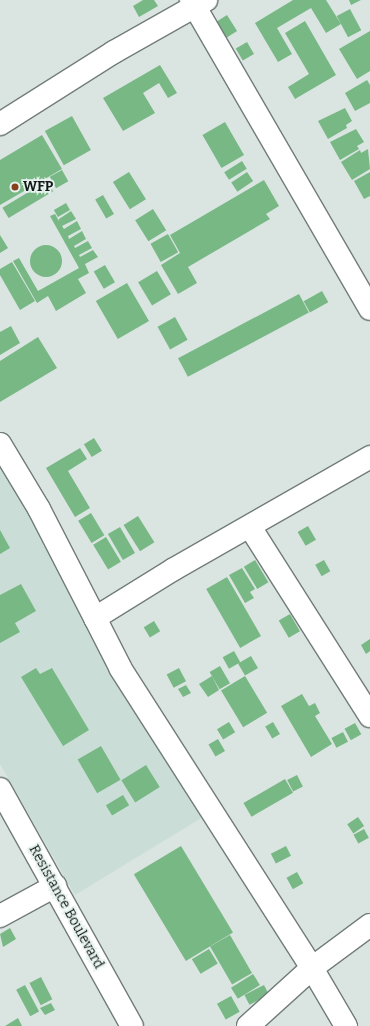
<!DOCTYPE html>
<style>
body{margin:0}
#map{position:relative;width:370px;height:1026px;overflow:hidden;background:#dae5e2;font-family:Bitter,serif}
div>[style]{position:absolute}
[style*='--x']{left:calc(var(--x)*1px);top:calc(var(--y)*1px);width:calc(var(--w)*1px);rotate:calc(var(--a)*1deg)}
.built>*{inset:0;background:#caded7}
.building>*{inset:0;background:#78b884;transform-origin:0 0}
.round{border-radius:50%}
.roads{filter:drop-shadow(1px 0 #727c79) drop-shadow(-1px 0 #727c79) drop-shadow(0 1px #727c79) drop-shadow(0 -1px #727c79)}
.minor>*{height:22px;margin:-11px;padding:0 11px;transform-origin:11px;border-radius:11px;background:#fff}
.highway>*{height:22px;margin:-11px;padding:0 11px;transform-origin:11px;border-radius:11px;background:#fff}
.dots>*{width:11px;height:11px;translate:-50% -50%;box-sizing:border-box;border:2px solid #e7f3ef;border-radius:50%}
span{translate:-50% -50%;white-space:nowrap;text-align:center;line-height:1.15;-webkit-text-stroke:3.5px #e7f3ef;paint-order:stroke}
.poi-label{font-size:14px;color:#141817;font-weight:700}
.left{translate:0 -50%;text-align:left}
.street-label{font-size:14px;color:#141817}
</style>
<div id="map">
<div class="built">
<i style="clip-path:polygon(0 463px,218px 808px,75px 895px,0 764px)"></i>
</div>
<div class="building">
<i style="clip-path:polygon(143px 0,154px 0,158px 6px,139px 17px,133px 6px)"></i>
<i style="clip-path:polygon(293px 0,326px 0,341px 24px,326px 33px,311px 8px,277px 28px,292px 54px,278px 62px,255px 23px)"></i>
<i style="clip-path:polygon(349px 0,361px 0,351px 5px)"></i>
<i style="left:350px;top:9px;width:24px;height:15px;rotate:62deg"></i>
<i style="left:227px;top:15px;width:19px;height:13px;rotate:58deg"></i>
<i style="clip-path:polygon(305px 21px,336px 75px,295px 99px,288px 87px,309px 74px,285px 33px)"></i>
<i style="clip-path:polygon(370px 31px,370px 71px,357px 79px,339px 49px)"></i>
<i style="left:247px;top:42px;width:14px;height:13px;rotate:60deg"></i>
<i style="clip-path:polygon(160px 65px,177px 93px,168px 98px,159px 83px,143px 93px,155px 113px,123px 131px,103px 98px)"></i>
<i style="clip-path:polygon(367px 80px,370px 85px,370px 103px,355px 111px,345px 93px)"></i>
<i style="clip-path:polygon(345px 108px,352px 121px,346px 125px,347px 128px,328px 139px,318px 121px)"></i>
<i style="left:72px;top:116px;width:39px;height:31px;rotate:61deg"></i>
<i style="left:225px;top:122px;width:38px;height:26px;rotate:60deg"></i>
<i style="clip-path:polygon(356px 129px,364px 142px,357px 146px,359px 149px,340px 160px,330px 142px)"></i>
<i style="clip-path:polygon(42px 135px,62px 169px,0 205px,0 160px)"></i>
<i style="clip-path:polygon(368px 149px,370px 169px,352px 180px,341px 162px,360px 150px,361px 153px)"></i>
<i style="left:242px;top:161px;width:9px;height:21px;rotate:58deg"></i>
<i style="left:62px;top:170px;width:13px;height:14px;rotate:61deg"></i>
<i style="left:129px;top:172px;width:32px;height:19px;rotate:58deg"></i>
<i style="left:247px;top:172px;width:11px;height:19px;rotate:56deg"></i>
<i style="clip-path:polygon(370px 172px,370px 196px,364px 199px,354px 181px)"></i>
<i style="clip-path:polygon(264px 180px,279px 206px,266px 214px,270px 219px,188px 267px,197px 283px,178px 294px,161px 265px,180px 253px,170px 235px)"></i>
<i style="left:47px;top:181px;width:12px;height:52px;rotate:59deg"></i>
<i style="left:103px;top:195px;width:22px;height:9px;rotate:60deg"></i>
<i style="left:66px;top:203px;width:8px;height:14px;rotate:60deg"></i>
<i style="left:153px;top:209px;width:25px;height:21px;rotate:58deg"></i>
<i style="clip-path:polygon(71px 211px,76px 219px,62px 226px,64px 229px,77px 221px,81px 229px,68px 236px,69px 239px,82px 231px,86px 239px,74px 246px,75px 248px,88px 241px,92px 248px,79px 255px,80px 257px,93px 250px,98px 257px,85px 264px,89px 273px,78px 279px,86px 293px,56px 311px,48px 296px,37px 303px,13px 261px,19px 258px,38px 291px,79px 268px,50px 216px,55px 214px,59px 221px,59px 219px)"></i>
<i style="left:168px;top:234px;width:21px;height:20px;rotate:61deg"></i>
<i style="clip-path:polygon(0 235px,8px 248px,0 253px)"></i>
<i class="round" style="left:30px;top:245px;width:32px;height:32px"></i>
<i style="clip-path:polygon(12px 262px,35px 301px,20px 310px,0 275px,0 269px)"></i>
<i style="left:105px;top:265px;width:20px;height:13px;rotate:60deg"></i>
<i style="left:157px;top:271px;width:27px;height:22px;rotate:59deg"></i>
<i style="left:127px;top:283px;width:44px;height:36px;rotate:60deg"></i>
<i style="left:322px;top:291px;width:13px;height:21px;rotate:61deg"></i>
<i style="left:299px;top:294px;width:21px;height:137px;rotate:62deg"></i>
<i style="left:175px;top:317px;width:26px;height:20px;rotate:61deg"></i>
<i style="clip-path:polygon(11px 326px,20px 343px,0 355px,0 332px)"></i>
<i style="clip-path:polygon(38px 337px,57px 368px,0 402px,0 361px)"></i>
<i style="left:94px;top:438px;width:15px;height:12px;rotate:58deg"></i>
<i style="clip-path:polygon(80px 448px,87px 459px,68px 471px,90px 508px,75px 517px,46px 468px)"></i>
<i style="left:91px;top:513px;width:26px;height:15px;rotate:59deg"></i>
<i style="left:138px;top:516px;width:31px;height:17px;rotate:58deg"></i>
<i style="left:308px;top:526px;width:16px;height:12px;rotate:60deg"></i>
<i style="left:120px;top:527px;width:30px;height:14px;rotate:60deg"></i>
<i style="clip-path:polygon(0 530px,10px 548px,0 554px)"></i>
<i style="left:106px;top:537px;width:29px;height:15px;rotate:59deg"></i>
<i style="left:255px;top:560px;width:26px;height:13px;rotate:59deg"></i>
<i style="left:324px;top:560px;width:13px;height:10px;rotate:61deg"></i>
<i style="clip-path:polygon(242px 568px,255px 589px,250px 592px,254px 598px,245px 603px,229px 575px)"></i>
<i style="left:227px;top:577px;width:68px;height:24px;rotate:60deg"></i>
<i style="clip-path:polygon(21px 584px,36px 611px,15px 623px,20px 632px,0 643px,0 595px)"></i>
<i style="left:290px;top:614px;width:20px;height:13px;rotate:60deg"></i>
<i style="left:154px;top:621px;width:12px;height:12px;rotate:59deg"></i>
<i style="clip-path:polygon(370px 639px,370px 651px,366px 654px,361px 645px)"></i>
<i style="left:234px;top:651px;width:13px;height:13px;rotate:61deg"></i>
<i style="left:251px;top:656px;width:14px;height:15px;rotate:60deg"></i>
<i style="left:220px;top:666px;width:20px;height:12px;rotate:60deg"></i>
<i style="clip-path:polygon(36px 668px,40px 674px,52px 668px,89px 730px,63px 746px,21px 677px)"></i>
<i style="left:179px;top:668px;width:15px;height:14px;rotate:62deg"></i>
<i style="clip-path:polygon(212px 676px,219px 690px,208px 697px,199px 684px)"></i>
<i style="left:245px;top:676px;width:43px;height:28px;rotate:59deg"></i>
<i style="clip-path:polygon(186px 685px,191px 693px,183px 697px,178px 689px)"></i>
<i style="clip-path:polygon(302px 694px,309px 706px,315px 703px,320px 713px,315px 716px,332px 744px,311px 757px,281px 706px)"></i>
<i style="left:229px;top:722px;width:12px;height:14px;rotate:59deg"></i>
<i style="left:273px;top:722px;width:14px;height:9px;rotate:60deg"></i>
<i style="left:355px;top:723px;width:13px;height:12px;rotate:61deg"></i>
<i style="left:343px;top:732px;width:11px;height:13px;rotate:63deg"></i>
<i style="left:218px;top:739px;width:14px;height:11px;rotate:60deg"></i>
<i style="left:101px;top:746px;width:39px;height:27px;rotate:60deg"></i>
<i style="left:146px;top:765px;width:26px;height:29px;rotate:58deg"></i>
<i style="left:297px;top:775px;width:13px;height:11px;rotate:63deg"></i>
<i style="left:285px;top:779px;width:16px;height:48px;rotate:60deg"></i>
<i style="left:123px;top:795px;width:12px;height:20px;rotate:59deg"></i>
<i style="left:358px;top:817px;width:11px;height:13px;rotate:56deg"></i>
<i style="left:364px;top:829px;width:10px;height:12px;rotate:61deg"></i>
<i style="left:181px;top:846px;width:101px;height:55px;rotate:59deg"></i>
<i style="left:286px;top:846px;width:11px;height:17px;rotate:63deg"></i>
<i style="left:297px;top:872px;width:13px;height:12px;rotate:61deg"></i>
<i style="clip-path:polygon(10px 928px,16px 939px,3px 947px,0 934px)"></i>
<i style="left:230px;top:935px;width:44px;height:23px;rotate:60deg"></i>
<i style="left:209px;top:949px;width:17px;height:20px;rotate:59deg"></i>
<i style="left:253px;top:974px;width:13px;height:26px;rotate:58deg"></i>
<i style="left:41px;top:977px;width:25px;height:13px;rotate:63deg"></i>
<i style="left:25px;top:985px;width:30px;height:10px;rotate:62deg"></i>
<i style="left:264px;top:985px;width:11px;height:22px;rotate:63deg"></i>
<i style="left:231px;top:996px;width:18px;height:16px;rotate:61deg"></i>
<i style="clip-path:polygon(51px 1003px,55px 1010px,45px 1015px,40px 1008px)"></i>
<i style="clip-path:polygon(18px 1018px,22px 1026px,5px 1026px)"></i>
</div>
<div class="roads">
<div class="minor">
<i style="--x:191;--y:0;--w:357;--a:59.9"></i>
<i style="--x:0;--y:124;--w:135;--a:-32.3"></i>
<i style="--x:114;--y:52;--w:106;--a:-29.5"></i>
<i style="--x:0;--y:444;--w:76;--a:59"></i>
<i style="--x:39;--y:509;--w:123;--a:62.8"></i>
<i style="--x:250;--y:527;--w:224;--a:57.6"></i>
<i style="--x:0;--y:916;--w:63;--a:-28.6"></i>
<i style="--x:248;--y:1026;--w:86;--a:-42.2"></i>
<i style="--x:312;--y:968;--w:72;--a:-36.6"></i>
<i style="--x:346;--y:1026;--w:67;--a:-120.4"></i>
<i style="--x:312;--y:968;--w:355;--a:-122.6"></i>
<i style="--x:121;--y:669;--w:57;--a:-117"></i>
<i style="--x:95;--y:618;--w:93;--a:-31.8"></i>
<i style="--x:174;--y:569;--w:226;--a:-29.7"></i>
</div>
<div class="highway">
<i style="--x:0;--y:789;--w:271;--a:60.9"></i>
</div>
</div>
<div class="dots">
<i style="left:15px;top:187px;background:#87401d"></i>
</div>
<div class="poi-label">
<span class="left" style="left:23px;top:187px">WFP</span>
</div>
<div class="street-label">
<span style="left:66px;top:907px;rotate:61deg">Resistance Boulevard</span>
</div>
</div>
